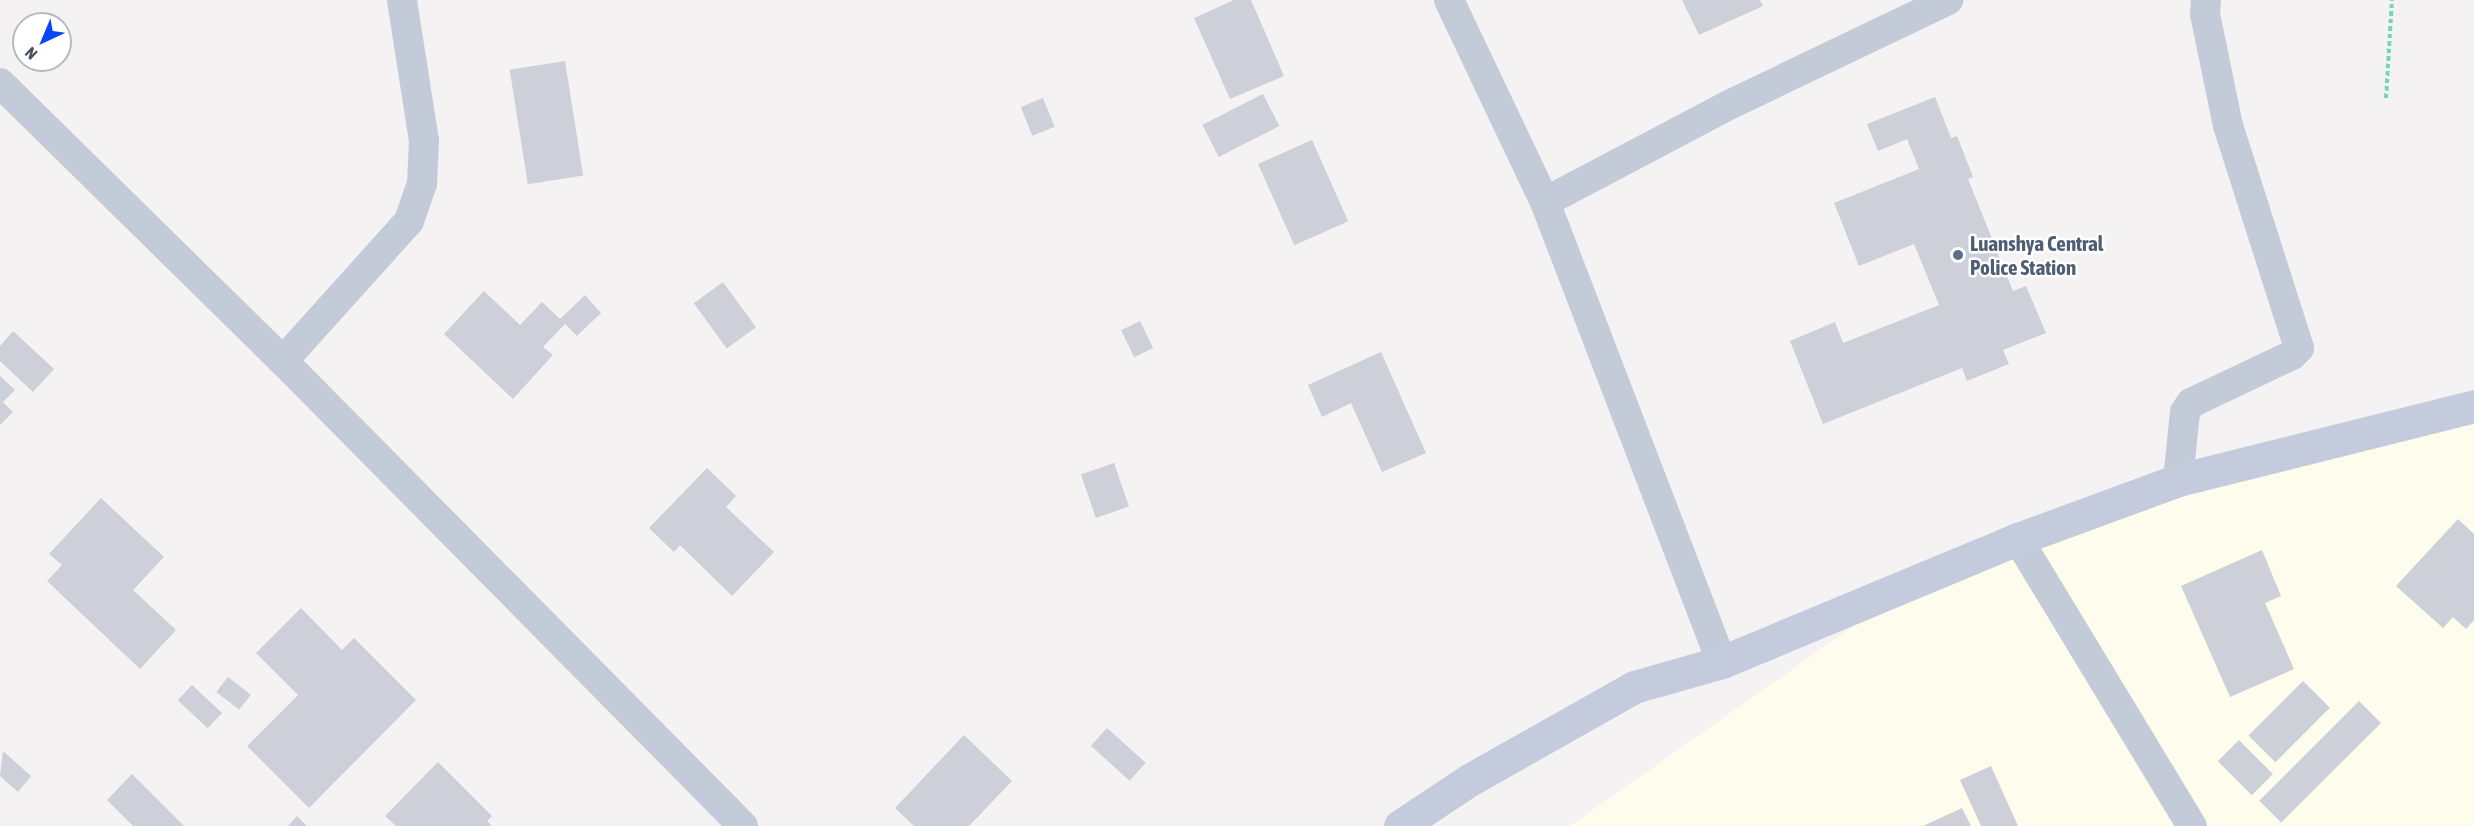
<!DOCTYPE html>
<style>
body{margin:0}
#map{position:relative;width:2474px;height:826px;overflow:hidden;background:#f4f2f2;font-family:"Asap Condensed",sans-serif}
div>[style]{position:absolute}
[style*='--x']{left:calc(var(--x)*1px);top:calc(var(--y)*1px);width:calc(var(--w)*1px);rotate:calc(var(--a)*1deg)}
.commercial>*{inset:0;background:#fefcec}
.building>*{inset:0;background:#cdd0d8;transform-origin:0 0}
.path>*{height:4px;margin-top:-2px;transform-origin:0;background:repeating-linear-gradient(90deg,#71d7b7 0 4.5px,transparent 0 7.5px)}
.minor>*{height:30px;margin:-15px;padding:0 15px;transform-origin:15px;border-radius:15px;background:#c4cbd8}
.secondary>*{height:33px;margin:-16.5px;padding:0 16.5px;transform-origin:16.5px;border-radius:16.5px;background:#c3cbdc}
.dots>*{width:16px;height:16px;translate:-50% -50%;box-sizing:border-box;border:3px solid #fff;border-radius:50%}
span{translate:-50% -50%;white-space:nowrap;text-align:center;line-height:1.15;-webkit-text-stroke:5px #fff;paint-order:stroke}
.service-label{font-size:21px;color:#4e5e75;font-weight:700}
.left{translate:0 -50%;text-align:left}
.north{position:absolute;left:12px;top:12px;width:60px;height:60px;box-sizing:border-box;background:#fff;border:2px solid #b5b9c0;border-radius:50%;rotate:224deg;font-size:16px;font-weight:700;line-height:24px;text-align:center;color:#475162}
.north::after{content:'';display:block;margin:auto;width:21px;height:27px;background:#0746f9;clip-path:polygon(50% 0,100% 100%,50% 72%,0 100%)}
</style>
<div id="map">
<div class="commercial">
<i style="clip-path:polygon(2474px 414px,2474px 826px,1570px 826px,1984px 534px)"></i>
</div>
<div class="building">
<i style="clip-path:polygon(1234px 0,1251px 0,1284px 76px,1230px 99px,1194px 18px)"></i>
<i style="clip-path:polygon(1682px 0,1760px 0,1763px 6px,1699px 35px)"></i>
<i style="left:565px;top:61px;width:116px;height:56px;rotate:81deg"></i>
<i style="left:1263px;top:94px;width:36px;height:68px;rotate:63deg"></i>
<i style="clip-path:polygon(1935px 97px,1951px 138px,1957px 136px,1973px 177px,1968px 179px,2013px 291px,2026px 286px,2046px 333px,2003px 350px,2009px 364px,1967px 381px,1962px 368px,1823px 424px,1790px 341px,1835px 322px,1843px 343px,1939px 305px,1914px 244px,1859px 266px,1834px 203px,1919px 169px,1907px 139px,1878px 151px,1867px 124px)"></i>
<i style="left:1043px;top:98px;width:31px;height:24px;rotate:68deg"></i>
<i style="left:1312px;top:140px;width:89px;height:59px;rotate:66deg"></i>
<i style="left:723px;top:282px;width:56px;height:36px;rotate:54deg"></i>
<i style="clip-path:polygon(484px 291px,520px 325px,542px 302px,560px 319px,585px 295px,601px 313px,577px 336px,565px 324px,543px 347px,553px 355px,513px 399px,444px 334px)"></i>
<i style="left:1140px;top:321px;width:30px;height:21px;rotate:64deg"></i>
<i style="clip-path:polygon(13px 331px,54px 369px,33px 392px,0 361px,0 346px)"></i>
<i style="clip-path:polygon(1381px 352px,1426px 453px,1382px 472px,1351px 403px,1322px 417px,1308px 385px)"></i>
<i style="clip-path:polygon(0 376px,15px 390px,3px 402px,13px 412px,0 425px)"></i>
<i style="left:1114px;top:463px;width:46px;height:35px;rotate:71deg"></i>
<i style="clip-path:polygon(707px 468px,736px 496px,726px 507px,774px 552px,732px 596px,680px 545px,674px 552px,649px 528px)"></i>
<i style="clip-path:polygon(101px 498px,164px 557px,133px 590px,176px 630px,140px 669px,47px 581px,62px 565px,49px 554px)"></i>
<i style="clip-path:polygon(2458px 519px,2474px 534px,2474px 620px,2466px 629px,2453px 617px,2443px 628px,2396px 586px)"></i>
<i style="clip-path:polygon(2262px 550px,2281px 596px,2265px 603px,2294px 669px,2230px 697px,2181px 586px)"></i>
<i style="clip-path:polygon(301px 608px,342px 650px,354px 638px,416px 700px,309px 808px,247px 746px,298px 695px,256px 653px)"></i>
<i style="left:228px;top:677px;width:29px;height:19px;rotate:38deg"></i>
<i style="left:2303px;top:681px;width:38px;height:77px;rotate:45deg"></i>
<i style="left:192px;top:685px;width:41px;height:21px;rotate:43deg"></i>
<i style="left:2359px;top:701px;width:31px;height:141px;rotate:45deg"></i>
<i style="left:1107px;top:728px;width:52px;height:24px;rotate:42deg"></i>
<i style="clip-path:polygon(964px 735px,1012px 781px,969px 826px,914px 826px,895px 808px)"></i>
<i style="left:2239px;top:740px;width:48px;height:30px;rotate:45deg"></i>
<i style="clip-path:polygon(3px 751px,31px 776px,18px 792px,0 776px)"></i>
<i style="clip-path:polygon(438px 762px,492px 816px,487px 821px,492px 826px,396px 826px,385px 816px)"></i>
<i style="clip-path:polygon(1991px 766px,2018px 826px,1981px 826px,1960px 780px)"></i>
<i style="clip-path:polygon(132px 774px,184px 826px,133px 826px,107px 800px)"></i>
<i style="clip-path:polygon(1962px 808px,1971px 826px,1923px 826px)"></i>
<i style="clip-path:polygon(297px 816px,307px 826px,288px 826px)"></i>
</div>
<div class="path">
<i style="--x:2386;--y:98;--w:98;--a:-86.5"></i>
</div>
<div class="minor">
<i style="--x:1449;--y:0;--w:224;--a:64.6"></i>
<i style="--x:1545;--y:202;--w:493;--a:69"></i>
<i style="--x:0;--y:83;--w:397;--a:44.5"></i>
<i style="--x:283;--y:361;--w:654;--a:45.31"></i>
<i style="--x:1545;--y:202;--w:210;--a:-27.8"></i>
<i style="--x:1731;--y:104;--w:241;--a:-25.6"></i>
<i style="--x:283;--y:361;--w:188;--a:-48"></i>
<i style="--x:409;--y:221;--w:39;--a:-71"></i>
<i style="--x:422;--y:184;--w:43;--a:-87.3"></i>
<i style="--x:424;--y:141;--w:143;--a:-98.9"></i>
<i style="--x:2178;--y:480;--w:68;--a:-84.1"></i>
<i style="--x:2185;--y:412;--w:11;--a:-56"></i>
<i style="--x:2191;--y:403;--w:112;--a:-25.4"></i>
<i style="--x:2292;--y:355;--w:10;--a:-45"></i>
<i style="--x:2299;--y:348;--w:233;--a:-107.7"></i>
<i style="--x:2228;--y:126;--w:114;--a:-101.6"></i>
<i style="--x:2205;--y:14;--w:14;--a:-86"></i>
<i style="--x:2018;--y:539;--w:336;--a:58.8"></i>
</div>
<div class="secondary">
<i style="--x:1400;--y:826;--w:85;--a:-33.5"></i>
<i style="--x:1471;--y:779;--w:187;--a:-29.4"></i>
<i style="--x:1634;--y:687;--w:91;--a:-15.9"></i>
<i style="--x:1722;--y:662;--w:321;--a:-22.6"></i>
<i style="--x:2018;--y:539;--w:171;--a:-20.2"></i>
<i style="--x:2178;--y:480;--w:305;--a:-14"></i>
</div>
<div class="dots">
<i style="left:1958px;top:255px;background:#5c6f8a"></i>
</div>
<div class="service-label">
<span class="left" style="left:1970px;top:255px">Luanshya Central<br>Police Station</span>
</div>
<div class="north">N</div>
</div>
